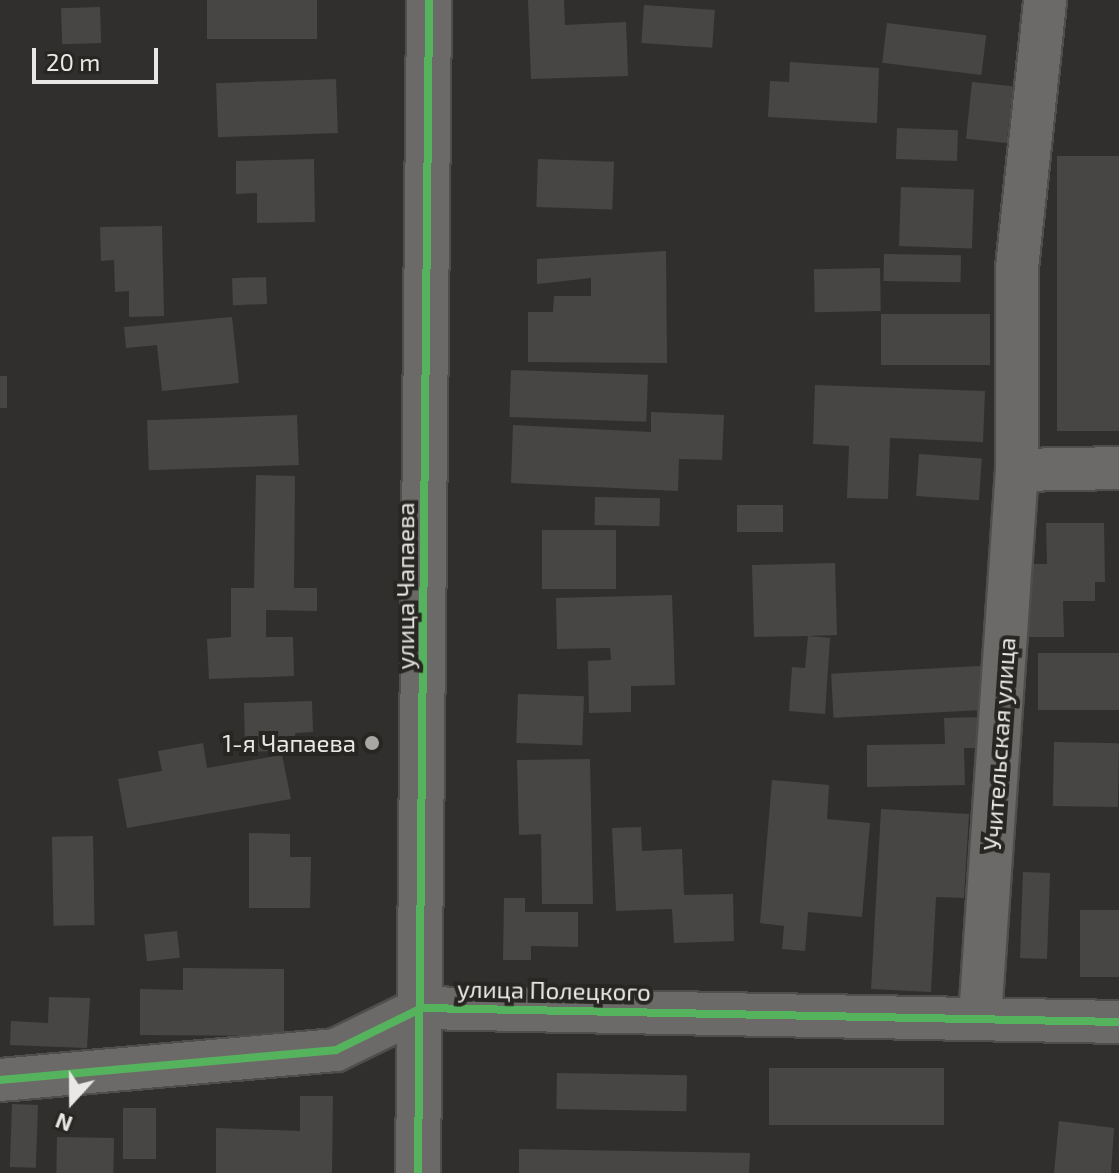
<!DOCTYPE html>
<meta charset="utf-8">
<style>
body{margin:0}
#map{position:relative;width:1119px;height:1173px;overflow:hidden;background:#312f2d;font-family:"Exo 2",sans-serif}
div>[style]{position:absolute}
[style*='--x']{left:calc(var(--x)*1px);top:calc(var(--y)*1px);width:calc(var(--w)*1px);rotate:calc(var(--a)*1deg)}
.building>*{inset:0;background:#484644;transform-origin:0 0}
.roads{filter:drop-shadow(2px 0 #4f4e4c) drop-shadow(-2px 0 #4f4e4c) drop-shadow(0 2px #4f4e4c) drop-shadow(0 -2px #4f4e4c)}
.street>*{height:42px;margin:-21px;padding:0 21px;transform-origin:21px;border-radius:21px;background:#6b6a68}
.secondary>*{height:44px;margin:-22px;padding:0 22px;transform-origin:22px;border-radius:22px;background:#6b6a68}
.cycleway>*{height:8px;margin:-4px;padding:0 4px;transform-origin:4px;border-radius:4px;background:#56b35d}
.dots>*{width:22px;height:22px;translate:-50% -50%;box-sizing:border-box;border:4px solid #282622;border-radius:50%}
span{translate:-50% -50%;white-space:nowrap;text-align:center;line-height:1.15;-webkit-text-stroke:8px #282622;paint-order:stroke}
.street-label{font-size:24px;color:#eae8e6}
.poi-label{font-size:24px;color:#eae8e6}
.right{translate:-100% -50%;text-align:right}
.north{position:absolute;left:32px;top:1061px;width:80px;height:80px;-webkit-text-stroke:6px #282622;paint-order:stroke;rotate:201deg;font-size:22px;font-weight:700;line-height:32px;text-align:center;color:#eae8e6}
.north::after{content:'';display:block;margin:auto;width:28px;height:36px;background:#eae8e6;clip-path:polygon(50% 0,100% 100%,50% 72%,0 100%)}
.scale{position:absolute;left:32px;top:48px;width:126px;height:36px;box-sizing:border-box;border:4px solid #eae8e6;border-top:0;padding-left:10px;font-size:24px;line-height:28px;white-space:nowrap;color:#eae8e6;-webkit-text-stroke:6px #282622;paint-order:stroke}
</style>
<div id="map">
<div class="building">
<i style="left:207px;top:0;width:110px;height:39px"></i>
<i style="clip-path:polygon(528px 0,564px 0,565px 25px,626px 22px,628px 76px,531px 79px)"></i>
<i style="left:644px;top:5px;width:71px;height:38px;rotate:4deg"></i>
<i style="left:100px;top:7px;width:36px;height:39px;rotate:88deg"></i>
<i style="left:887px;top:23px;width:100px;height:40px;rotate:7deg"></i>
<i style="clip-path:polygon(790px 62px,879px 68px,877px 123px,768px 117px,770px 81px,789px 82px)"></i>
<i style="left:336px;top:79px;width:54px;height:120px;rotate:88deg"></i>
<i style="left:972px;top:82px;width:41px;height:57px;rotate:6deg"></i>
<i style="left:897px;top:128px;width:61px;height:31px;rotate:2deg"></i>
<i style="left:1119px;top:156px;width:275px;height:62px;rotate:90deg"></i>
<i style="clip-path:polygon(314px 159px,315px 222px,257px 223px,257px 193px,236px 194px,236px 161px)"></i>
<i style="left:538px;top:159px;width:76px;height:48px;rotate:2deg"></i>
<i style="left:901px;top:187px;width:73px;height:59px;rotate:2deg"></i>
<i style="clip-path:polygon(162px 226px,164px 316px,129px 317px,129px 291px,115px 292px,114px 260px,101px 261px,100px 227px)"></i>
<i style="clip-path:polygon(666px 251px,667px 363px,528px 362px,528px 312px,553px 312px,554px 296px,591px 296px,591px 278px,537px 284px,537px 259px)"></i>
<i style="left:884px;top:254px;width:77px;height:27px;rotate:1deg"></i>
<i style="left:880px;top:268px;width:43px;height:66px;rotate:89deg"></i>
<i style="left:266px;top:277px;width:27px;height:34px;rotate:88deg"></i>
<i style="left:990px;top:314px;width:51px;height:109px;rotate:90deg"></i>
<i style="clip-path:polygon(232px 317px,239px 383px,162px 391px,157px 345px,126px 348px,124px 327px)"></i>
<i style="left:511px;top:370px;width:137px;height:47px;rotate:2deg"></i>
<i style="left:0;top:376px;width:7px;height:32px"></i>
<i style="clip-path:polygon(815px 385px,985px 391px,983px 442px,890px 438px,888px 499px,847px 498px,849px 446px,813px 444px)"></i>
<i style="clip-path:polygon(651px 412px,724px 415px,722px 460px,679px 459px,678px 491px,511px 483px,513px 425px,651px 432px)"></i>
<i style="left:297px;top:415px;width:50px;height:150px;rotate:88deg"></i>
<i style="left:919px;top:454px;width:63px;height:42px;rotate:4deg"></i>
<i style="clip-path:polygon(256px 475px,295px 476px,294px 588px,317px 588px,317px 611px,266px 610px,266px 637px,293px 637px,294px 676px,209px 679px,207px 639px,231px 637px,231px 588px,254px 588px)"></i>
<i style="left:595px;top:497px;width:65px;height:28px;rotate:1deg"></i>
<i style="left:737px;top:505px;width:46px;height:27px"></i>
<i style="clip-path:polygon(1046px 523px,1104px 523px,1105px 582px,1095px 582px,1095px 601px,1063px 601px,1064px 637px,1026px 637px,1025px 564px,1047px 564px)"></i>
<i style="left:616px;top:530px;width:59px;height:74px;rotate:90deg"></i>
<i style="clip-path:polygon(835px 563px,837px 635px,808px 636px,830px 638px,825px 714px,789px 711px,792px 667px,805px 668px,808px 636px,754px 637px,752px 565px)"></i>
<i style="clip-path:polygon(672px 595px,675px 685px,631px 686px,631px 712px,589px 713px,588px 661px,611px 660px,610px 648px,557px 649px,556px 598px)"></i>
<i style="left:1038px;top:653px;width:81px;height:57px"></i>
<i style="left:980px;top:666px;width:44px;height:149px;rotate:87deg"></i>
<i style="left:518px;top:694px;width:66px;height:49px;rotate:2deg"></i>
<i style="clip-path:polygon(312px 701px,313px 732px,295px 733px,296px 750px,245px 752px,244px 703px)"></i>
<i style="clip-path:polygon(983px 717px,984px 748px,964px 748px,965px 785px,867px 787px,867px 745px,945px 744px,944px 718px)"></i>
<i style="left:1054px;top:742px;width:65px;height:64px;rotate:1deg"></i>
<i style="clip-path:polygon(203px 743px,207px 768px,282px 755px,291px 799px,127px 828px,118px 779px,162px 771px,158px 751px)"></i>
<i style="clip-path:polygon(590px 759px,593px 904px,542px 904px,541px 834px,519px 835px,517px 760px)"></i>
<i style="clip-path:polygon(772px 780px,829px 785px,827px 819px,870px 823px,862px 917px,808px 912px,805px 951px,782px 949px,784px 926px,760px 923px)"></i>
<i style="clip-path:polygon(881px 809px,969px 814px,964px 898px,936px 897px,931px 992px,871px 989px)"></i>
<i style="clip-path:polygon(641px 827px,642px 851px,682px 849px,684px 895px,733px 894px,734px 941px,674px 943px,672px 909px,616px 911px,612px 828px)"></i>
<i style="clip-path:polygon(249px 833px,290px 834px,290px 857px,311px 857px,310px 908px,249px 908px)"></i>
<i style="left:93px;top:836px;width:89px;height:41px;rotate:89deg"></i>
<i style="left:1023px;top:872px;width:27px;height:86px;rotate:2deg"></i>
<i style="clip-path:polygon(504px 898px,525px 898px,525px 912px,578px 912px,578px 947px,531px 946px,531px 960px,503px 960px)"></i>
<i style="left:1119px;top:910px;width:67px;height:39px;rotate:90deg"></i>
<i style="left:177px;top:931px;width:27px;height:33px;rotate:84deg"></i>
<i style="clip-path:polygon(183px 968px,284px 969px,284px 1036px,140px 1035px,140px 989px,183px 990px)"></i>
<i style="clip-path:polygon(49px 997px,90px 998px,87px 1048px,10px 1045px,11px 1021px,48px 1023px)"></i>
<i style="left:769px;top:1068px;width:175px;height:57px"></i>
<i style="left:557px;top:1073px;width:130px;height:36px;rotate:1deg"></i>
<i style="clip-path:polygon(300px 1096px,333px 1096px,332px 1173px,216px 1173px,216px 1128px,300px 1131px)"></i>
<i style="left:12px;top:1104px;width:26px;height:63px;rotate:2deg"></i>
<i style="left:123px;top:1108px;width:33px;height:51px"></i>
<i style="clip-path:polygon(1059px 1121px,1114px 1128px,1111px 1173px,1054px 1173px)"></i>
<i style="left:57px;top:1137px;width:57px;height:36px;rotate:1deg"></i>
<i style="clip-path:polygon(519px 1149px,750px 1153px,749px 1173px,519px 1173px)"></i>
</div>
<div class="roads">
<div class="street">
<i style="--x:1017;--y:470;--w:102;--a:-1.1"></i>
<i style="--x:980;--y:1018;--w:549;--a:-86.14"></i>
<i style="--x:1017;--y:470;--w:202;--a:-90"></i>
<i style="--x:1017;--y:268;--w:269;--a:-84"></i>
<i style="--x:0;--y:1080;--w:337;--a:-5.1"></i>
<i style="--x:336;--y:1050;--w:96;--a:-26"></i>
<i style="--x:422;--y:1008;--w:697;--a:1.15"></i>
</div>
<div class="secondary">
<i style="--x:418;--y:1173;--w:1173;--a:-89.46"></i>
</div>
</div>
<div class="cycleway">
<i style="--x:0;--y:1080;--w:337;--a:-5.1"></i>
<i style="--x:336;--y:1050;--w:96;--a:-26"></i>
<i style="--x:422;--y:1008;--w:697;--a:1.15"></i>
<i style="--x:418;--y:1173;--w:1173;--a:-89.46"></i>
</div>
<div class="dots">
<i style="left:372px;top:743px;background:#a9a7a5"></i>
</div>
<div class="street-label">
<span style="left:405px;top:586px;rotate:-90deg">улица Чапаева</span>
<span style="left:999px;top:744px;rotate:-86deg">Учительская улица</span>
<span style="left:554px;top:990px;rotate:1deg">улица Полецкого</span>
</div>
<div class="poi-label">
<span class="right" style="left:356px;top:743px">1-я Чапаева</span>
</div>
<div class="north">N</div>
<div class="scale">20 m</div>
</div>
